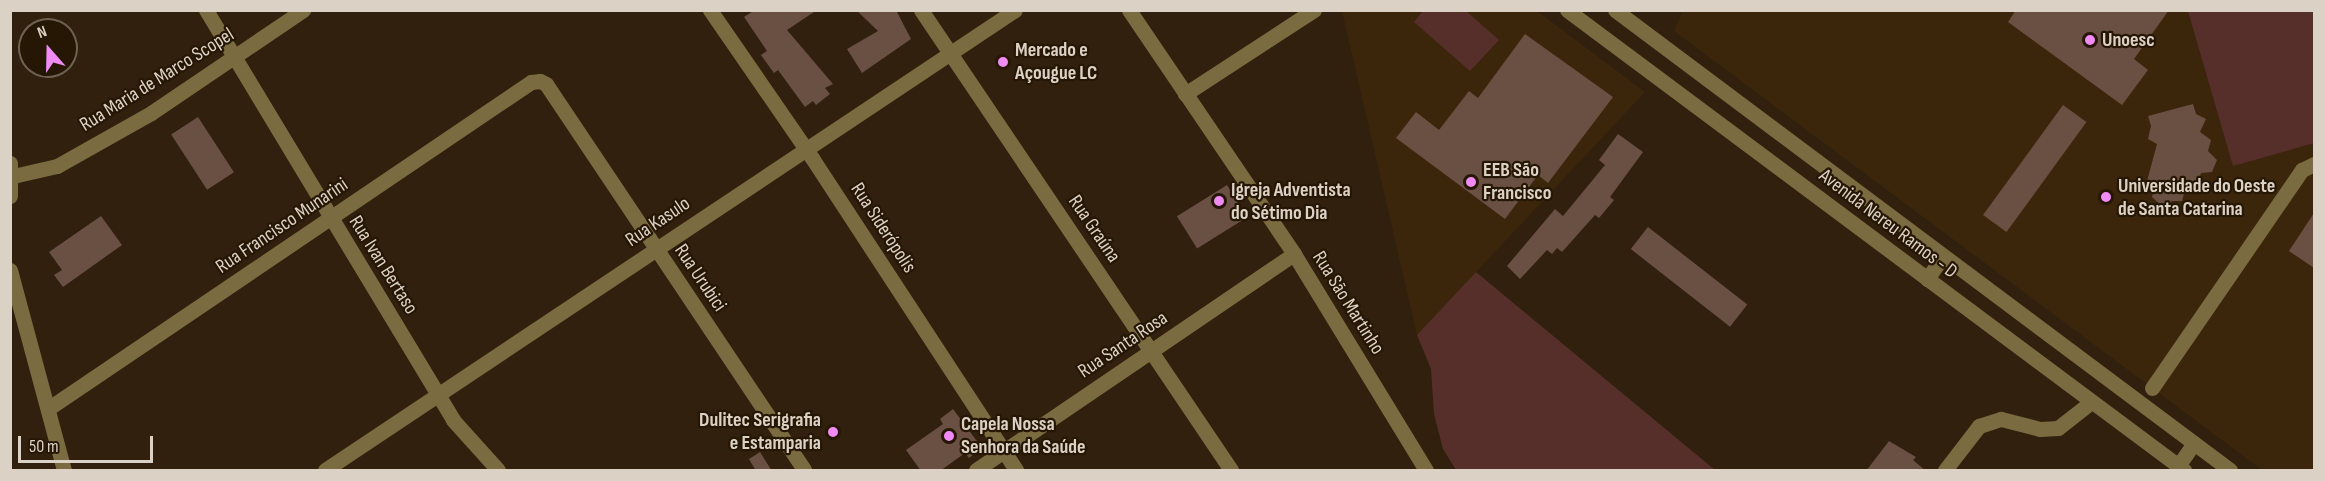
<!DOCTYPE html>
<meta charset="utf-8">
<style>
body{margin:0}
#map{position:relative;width:2325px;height:481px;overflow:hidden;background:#30200d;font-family:"Sofia Sans Condensed",sans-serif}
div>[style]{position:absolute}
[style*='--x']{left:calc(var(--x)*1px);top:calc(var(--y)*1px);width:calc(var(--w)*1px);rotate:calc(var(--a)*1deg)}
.built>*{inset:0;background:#3b260c}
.green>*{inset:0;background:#572f2a}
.building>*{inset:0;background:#695043;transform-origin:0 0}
.minor>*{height:15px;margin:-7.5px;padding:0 7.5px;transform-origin:7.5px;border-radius:7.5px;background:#7a6b40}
.dots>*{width:16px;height:16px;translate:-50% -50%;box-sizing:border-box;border:3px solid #261704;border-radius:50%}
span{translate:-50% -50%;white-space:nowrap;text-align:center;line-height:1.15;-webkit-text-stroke:4.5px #261704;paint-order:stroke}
.poi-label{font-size:20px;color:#dcd1c5;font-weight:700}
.left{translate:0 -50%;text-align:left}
.right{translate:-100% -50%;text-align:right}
.street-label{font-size:20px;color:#dcd1c5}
.frame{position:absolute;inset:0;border:12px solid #dcd1c5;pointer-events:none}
.north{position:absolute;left:18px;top:18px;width:60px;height:60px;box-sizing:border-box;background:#261704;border:2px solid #6f6151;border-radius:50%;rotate:340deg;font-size:16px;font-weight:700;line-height:24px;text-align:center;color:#dcd1c5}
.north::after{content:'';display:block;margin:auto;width:21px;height:27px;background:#f08bf5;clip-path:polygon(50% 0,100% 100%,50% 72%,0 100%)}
.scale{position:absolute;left:18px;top:436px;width:135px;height:27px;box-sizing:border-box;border:3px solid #dcd1c5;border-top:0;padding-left:8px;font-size:18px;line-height:21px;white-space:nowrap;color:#dcd1c5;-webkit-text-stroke:4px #261704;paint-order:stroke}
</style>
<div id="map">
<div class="built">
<i style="clip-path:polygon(1683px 10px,2314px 11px,2314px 470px,2262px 470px,1674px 31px)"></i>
<i style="clip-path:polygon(1342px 11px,1537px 11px,1645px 92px,1417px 335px)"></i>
</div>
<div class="green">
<i style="clip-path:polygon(1423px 11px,1466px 11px,1499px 40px,1470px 71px,1414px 22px)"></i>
<i style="clip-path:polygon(2188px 11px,2314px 11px,2314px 143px,2233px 166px)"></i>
<i style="clip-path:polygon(1476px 272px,1715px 470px,1456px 470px,1443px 449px,1434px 414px,1431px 369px,1417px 335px)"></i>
</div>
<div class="building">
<i style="clip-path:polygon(755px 10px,817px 10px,787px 30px,833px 84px,825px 88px,830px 94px,816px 105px,813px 101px,805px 107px,778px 70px,774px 73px,761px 55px,767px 51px,744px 17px)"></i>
<i style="clip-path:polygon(856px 10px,896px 10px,911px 39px,862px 73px,847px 49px,878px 31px)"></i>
<i style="clip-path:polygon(2016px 10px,2169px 10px,2134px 59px,2148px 70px,2122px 105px,2008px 22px)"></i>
<i style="clip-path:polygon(1525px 34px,1613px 97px,1548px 183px,1538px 175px,1505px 219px,1396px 138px,1416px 112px,1439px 130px,1469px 91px,1478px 98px)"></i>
<i style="clip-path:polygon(2193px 104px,2196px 114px,2206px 119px,2200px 132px,2211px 140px,2208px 151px,2217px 160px,2212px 172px,2201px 173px,2198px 185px,2186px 187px,2182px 201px,2172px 201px,2165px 209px,2152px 197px,2155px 183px,2147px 181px,2157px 144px,2148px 139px,2151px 126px,2148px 116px)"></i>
<i style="left:2063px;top:105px;width:29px;height:136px;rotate:36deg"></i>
<i style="left:198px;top:117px;width:66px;height:32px;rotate:57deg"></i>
<i style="clip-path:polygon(1618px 134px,1643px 152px,1610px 197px,1614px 200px,1599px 218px,1595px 215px,1562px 252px,1557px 248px,1552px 254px,1547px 250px,1520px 279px,1507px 266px,1555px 209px,1563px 216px,1605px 165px,1599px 160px)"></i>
<i style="left:1227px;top:185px;width:38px;height:59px;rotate:58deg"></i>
<i style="clip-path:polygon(2314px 213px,2314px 268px,2289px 251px)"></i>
<i style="clip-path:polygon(101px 216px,122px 245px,63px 287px,54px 275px,62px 270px,49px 252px)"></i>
<i style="left:1648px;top:227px;width:126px;height:28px;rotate:38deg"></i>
<i style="clip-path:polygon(953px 409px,982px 448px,969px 458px,965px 453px,940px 471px,921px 471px,906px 450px,943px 424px,940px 419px)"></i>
<i style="clip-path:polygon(1889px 441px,1916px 457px,1913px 460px,1926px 471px,1866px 471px)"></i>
<i style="clip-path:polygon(760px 452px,772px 471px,756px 471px,749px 459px)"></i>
</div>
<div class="minor">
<i style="--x:206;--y:10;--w:479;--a:58.9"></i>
<i style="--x:453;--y:420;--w:67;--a:48"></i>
<i style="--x:710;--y:10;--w:180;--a:55.4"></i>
<i style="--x:812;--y:158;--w:373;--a:56.8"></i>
<i style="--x:921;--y:10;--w:555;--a:56.02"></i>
<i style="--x:1129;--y:10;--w:295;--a:55.9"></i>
<i style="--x:1294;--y:254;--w:253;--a:58.6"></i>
<i style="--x:1567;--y:10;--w:770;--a:36.71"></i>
<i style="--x:1615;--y:10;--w:768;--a:36.8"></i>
<i style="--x:1185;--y:94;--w:154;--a:-33.1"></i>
<i style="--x:10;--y:163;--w:33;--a:90"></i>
<i style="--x:13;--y:176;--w:45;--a:-12.8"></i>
<i style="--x:57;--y:166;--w:108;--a:-29.4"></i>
<i style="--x:151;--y:113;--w:184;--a:-34.1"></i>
<i style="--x:10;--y:270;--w:207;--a:74.9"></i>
<i style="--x:1927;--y:279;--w:28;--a:-55"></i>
<i style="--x:2152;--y:388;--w:265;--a:-55.5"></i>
<i style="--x:2302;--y:170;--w:13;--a:-27"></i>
<i style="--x:49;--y:408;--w:582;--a:-34.07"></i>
<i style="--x:531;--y:82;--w:9;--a:-6"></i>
<i style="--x:540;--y:81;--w:7;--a:27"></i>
<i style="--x:546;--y:84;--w:464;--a:56.2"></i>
<i style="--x:2178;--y:466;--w:28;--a:-55"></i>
<i style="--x:325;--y:470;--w:829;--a:-33.69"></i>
<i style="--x:976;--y:470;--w:384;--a:-34.2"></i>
<i style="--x:1945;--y:470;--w:56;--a:-52.3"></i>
<i style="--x:1979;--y:426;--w:23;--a:-18"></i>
<i style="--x:2001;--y:419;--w:40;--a:14.4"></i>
<i style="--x:2040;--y:429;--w:18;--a:-3"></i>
<i style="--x:2058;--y:428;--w:42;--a:-38.2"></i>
</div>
<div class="dots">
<i style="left:2090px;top:40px;background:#f08bf5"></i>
<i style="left:1003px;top:62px;background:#f08bf5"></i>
<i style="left:1471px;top:182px;background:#f08bf5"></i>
<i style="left:2106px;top:197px;background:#f08bf5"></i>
<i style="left:1219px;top:201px;background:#f08bf5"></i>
<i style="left:833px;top:432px;background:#f08bf5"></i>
<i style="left:949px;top:436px;background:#f08bf5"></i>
</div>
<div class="poi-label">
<span class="left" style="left:2102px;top:40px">Unoesc</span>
<span class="left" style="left:1015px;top:62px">Mercado e<br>Açougue LC</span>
<span class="left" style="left:1483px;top:182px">EEB São<br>Francisco</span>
<span class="left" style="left:2118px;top:198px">Universidade do Oeste<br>de Santa Catarina</span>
<span class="left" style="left:1231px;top:202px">Igreja Adventista<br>do Sétimo Dia</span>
<span class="right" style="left:821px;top:432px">Dulitec Serigrafia<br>e Estamparia</span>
<span class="left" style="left:961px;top:436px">Capela Nossa<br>Senhora da Saúde</span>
</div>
<div class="street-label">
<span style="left:157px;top:80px;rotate:-32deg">Rua Maria de Marco Scopel</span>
<span style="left:658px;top:222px;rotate:-34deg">Rua Kasulo</span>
<span style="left:1888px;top:224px;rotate:37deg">Avenida Nereu Ramos - D</span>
<span style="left:282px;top:226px;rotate:-34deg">Rua Francisco Munarini</span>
<span style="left:883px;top:228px;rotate:57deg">Rua Siderópolis</span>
<span style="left:1094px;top:229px;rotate:56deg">Rua Graúna</span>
<span style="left:383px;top:265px;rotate:58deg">Rua Ivan Bertaso</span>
<span style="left:700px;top:278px;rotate:56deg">Rua Urubici</span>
<span style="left:1348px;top:303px;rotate:58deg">Rua São Martinho</span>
<span style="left:1123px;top:345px;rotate:-34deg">Rua Santa Rosa</span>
</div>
<div class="frame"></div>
<div class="north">N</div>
<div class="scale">50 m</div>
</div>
